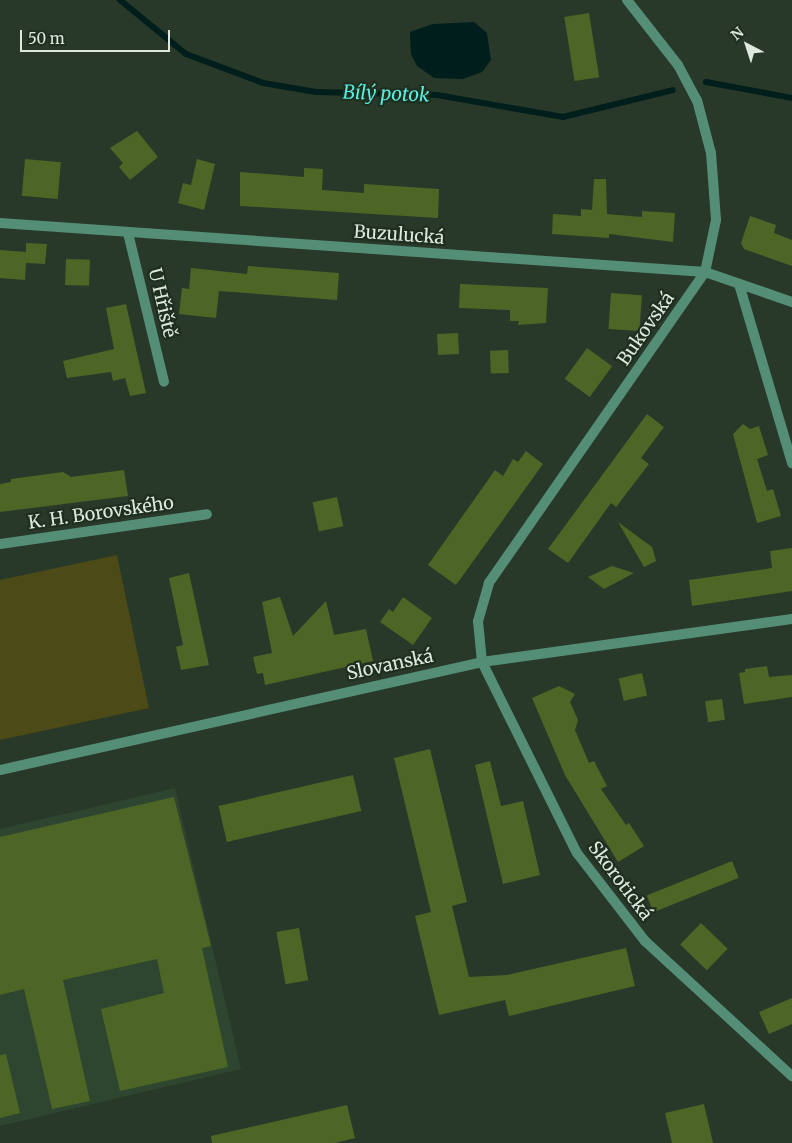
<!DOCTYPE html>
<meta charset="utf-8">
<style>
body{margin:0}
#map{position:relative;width:792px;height:1143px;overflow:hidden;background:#283929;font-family:Merriweather,serif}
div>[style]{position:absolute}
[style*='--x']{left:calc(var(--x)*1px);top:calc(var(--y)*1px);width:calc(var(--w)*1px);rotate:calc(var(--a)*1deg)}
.built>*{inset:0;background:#2e4530}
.green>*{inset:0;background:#4c4a16}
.water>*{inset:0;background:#001e1b}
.stream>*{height:6px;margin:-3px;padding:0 3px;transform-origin:3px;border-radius:3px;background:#001e1b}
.building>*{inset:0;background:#4d6626;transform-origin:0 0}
.street>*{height:10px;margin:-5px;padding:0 5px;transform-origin:5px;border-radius:5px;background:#558e77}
span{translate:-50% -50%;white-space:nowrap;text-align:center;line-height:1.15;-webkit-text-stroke:4.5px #1e2f20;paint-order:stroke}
.street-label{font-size:18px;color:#dee8de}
.water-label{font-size:19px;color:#5ceddf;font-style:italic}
.north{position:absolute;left:722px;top:20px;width:50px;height:50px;-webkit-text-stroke:4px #1e2f20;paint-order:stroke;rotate:320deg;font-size:14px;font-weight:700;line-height:20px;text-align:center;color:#dee8de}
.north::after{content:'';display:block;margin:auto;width:18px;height:22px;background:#dee8de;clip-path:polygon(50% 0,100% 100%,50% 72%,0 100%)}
.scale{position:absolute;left:20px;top:30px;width:150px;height:22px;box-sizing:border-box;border:2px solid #dee8de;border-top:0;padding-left:6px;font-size:15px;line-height:18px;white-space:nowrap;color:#dee8de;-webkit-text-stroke:4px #1e2f20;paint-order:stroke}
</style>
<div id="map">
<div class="built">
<i style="clip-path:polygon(175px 788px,241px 1069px,0 1126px,0 829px)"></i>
</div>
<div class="green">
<i style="clip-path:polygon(117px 555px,149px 708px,0 740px,0 580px)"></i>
</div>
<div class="water">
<i style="clip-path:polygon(474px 22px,487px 33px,491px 60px,482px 72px,463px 79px,434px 78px,417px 66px,411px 54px,410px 32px,433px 24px)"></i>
</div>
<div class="stream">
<i style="--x:120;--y:0;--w:85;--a:39.3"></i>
<i style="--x:186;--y:54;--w:82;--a:20.6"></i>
<i style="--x:263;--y:83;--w:54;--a:9.6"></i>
<i style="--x:316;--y:92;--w:121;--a:1.4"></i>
<i style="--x:437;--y:95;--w:128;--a:9.9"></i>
<i style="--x:563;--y:117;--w:113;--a:-13.8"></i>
<i style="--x:706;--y:82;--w:87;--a:10.5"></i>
</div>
<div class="building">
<i style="left:589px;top:13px;width:65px;height:25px;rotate:81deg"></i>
<i style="clip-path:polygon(137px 131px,158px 157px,130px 180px,119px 167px,123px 163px,110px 148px)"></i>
<i style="left:25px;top:159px;width:36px;height:37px;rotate:5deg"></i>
<i style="clip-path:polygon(197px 159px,215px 164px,204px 210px,178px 203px,183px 183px,191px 185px)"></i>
<i style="clip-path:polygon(304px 168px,323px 169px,322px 190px,364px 193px,364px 184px,439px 189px,438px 218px,240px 206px,240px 172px,304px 177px)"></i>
<i style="clip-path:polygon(594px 179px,606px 179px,607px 214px,642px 217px,642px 211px,675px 213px,673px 242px,609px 234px,609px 238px,552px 234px,553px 214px,581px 216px,581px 209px,592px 210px)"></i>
<i style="clip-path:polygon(750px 216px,776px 225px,774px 233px,792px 240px,792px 266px,744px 249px,741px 243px)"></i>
<i style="clip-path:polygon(26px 243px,47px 244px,45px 264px,26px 263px,25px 280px,0 278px,0 250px,26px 252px)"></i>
<i style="left:66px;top:259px;width:24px;height:26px;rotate:2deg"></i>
<i style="clip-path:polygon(248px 266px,339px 273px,337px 300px,219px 291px,216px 318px,179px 314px,182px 288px,189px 289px,191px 268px,247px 274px)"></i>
<i style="clip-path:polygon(460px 284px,548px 288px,546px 323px,518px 325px,519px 321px,510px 321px,510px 310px,459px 308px)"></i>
<i style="left:611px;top:293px;width:31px;height:36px;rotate:4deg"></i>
<i style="clip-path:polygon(126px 304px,146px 393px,130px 396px,125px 378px,113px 381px,111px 372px,67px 378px,63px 361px,114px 349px,106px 308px)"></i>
<i style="left:458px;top:333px;width:21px;height:21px;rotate:87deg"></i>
<i style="left:587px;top:348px;width:31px;height:38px;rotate:36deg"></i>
<i style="left:508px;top:350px;width:23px;height:18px;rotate:88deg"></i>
<i style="clip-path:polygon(647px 414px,664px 427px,641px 458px,649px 464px,616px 507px,611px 503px,568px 563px,548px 549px)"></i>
<i style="clip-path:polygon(743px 424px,750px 429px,759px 426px,768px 455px,757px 459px,767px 491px,773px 489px,781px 516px,757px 523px,733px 434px)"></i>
<i style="clip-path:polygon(526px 451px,543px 464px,456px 585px,428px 565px,495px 470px,503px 476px,513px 459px,518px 462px)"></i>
<i style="clip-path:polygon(124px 470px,128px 496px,0 512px,0 484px,11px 482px,11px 479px,63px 472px,71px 477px)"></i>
<i style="left:337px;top:497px;width:30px;height:25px;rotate:78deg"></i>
<i style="clip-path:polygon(618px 522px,652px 547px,656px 561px,644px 567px)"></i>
<i style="clip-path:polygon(792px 548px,792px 591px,692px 606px,689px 580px,772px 568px,770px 551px)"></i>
<i style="clip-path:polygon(612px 566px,634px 573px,604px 589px,588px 577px)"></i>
<i style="clip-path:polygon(189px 573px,209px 665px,181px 670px,176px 647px,183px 645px,169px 578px)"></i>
<i style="clip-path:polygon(280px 597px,293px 636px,326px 601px,334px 635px,366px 629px,373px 661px,265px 685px,263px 673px,257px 674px,253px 657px,272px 653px,262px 602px)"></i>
<i style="clip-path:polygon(403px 597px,432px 618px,413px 645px,380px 622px,389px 609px,393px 612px)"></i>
<i style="clip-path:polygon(767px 666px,769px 677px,792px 675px,792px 697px,744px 704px,739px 673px,745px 672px,745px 669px)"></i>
<i style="left:642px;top:673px;width:23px;height:24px;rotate:77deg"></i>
<i style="clip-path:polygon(559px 686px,575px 694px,570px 702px,578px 720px,575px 730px,589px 763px,594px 761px,607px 786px,601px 789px,626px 825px,629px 823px,644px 846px,618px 862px,565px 775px,532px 698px)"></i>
<i style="left:722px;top:699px;width:21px;height:17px;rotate:82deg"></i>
<i style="clip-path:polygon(430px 749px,467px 902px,452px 906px,469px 977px,507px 975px,626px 948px,635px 986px,509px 1016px,505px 1000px,439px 1015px,415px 916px,431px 912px,394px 758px)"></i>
<i style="clip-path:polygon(490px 761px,501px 806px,523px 801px,540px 875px,503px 884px,475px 765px)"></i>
<i style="left:353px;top:775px;width:37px;height:138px;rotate:77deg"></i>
<i style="clip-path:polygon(174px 797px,211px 946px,202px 948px,228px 1067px,120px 1091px,101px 1009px,164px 993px,157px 959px,63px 980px,90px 1101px,52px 1109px,24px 989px,0 995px,0 837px)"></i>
<i style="left:732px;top:861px;width:18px;height:92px;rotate:68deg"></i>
<i style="left:701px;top:923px;width:37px;height:30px;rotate:44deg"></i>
<i style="left:299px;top:928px;width:53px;height:23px;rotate:80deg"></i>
<i style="clip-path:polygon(792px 998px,792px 1024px,769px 1034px,759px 1012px)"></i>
<i style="clip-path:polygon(6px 1054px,20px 1113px,0 1118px,0 1055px)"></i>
<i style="clip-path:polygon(704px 1104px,713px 1143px,672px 1143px,665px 1113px)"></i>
<i style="clip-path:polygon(347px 1105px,355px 1138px,335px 1143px,212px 1143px,211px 1136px)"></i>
</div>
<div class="street">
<i style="--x:627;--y:0;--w:83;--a:51.9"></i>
<i style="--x:678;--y:65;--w:40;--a:62"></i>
<i style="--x:697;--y:100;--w:55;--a:75.2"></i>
<i style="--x:711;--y:153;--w:67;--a:85.7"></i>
<i style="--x:716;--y:220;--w:53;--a:101.9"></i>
<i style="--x:705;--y:272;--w:379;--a:124.8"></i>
<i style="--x:489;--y:583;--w:40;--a:106"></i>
<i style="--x:478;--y:621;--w:41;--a:84.4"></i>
<i style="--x:482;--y:662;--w:213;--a:63.6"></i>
<i style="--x:577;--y:853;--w:111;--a:52.3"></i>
<i style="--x:645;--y:941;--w:200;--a:42.6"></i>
<i style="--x:0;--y:223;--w:707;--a:3.98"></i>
<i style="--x:705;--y:272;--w:92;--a:19"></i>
<i style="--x:128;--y:233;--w:153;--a:76.4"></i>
<i style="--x:739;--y:284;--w:187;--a:73.5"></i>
<i style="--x:0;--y:544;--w:209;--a:-8.2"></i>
<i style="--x:0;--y:770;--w:494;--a:-12.6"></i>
<i style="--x:482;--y:662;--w:313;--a:-7.9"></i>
</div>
<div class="street-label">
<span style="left:399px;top:235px;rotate:4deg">Buzulucká</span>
<span style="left:162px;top:303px;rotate:77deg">U Hřiště</span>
<span style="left:646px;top:329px;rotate:-55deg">Bukovská</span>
<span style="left:101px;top:513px;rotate:-8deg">K. H. Borovského</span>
<span style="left:390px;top:665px;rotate:-12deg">Slovanská</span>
<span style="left:620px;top:881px;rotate:53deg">Skorotická</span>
</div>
<div class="water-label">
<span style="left:386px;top:94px;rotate:2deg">Bílý potok</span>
</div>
<div class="north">N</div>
<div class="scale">50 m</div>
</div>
